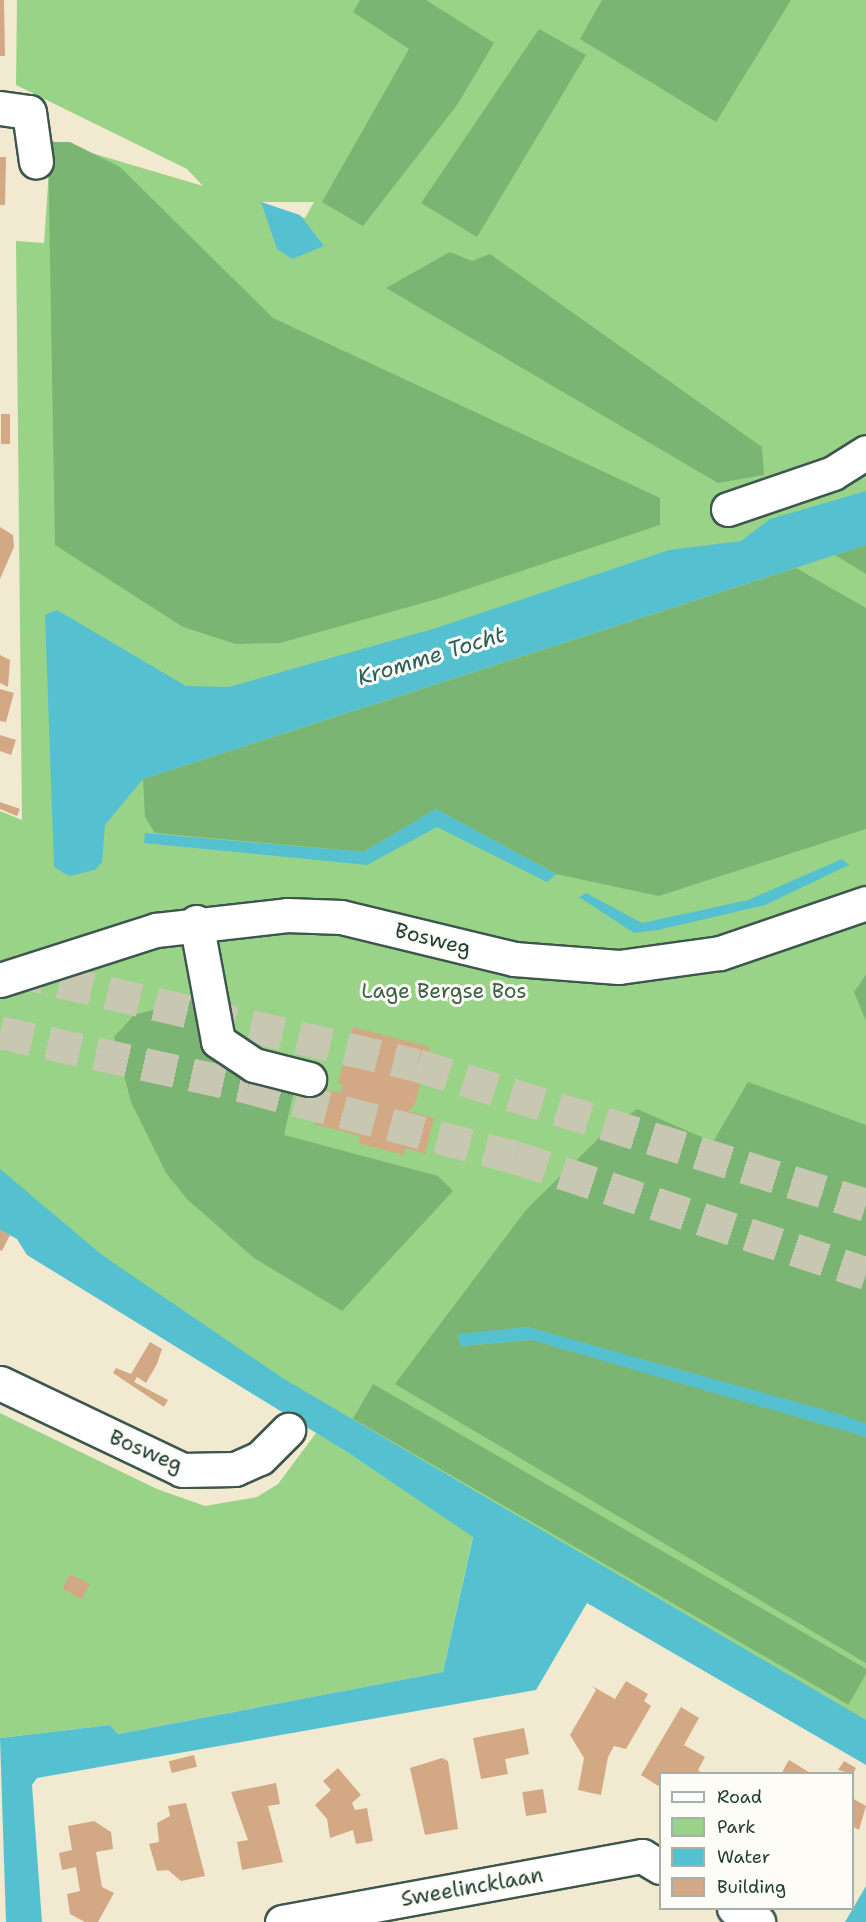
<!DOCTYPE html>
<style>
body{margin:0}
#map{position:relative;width:866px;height:1922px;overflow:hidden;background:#f1ead1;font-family:"Shantell Sans",sans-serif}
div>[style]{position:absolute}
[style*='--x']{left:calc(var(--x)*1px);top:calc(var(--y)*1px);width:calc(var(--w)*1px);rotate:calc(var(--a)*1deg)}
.green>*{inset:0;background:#99d387}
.forest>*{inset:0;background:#7ab574;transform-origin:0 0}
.water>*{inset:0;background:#55c1d0}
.building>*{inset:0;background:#d2a984;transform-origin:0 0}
.highway-tunnel>*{height:33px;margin-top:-16.5px;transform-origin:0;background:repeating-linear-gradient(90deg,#c7c7b2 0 33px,transparent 0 49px)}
.roads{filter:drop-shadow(2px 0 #3e574c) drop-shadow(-2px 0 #3e574c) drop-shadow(0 2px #3e574c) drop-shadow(0 -2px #3e574c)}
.minor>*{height:33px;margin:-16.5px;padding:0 16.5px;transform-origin:16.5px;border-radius:16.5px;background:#fff}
span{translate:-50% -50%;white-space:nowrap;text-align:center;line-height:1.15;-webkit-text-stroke:6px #fdfcf7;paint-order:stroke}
.street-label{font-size:21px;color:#1f3d34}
.park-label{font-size:21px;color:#3e6249}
.water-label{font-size:22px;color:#2c5e5b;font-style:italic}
.legend{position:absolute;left:659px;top:1772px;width:195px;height:138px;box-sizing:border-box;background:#fdfcf7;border:2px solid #a4b0a9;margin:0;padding:8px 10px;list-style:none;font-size:18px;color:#1f3d34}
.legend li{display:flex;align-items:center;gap:12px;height:30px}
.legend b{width:30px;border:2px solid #a4b0a9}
</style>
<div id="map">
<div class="green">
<i style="clip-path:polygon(evenodd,17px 0,866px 0,866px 1739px,0 1217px,0 811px,22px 820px,16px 241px,44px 243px,51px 141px,203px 186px,187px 169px,16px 85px,17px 0,261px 202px,314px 202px,305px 218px,261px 202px)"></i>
<i style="clip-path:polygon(0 1413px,157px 1489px,205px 1506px,257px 1497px,278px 1484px,316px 1433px,332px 1442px,473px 1536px,443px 1672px,118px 1734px,110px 1725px,0 1738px)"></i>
</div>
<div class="forest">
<i style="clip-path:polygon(360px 0,426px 0,494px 43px,457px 105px,363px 226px,322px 202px,409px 49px,353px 12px)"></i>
<i style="clip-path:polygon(602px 0,791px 0,716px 122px,580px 39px)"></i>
<i style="clip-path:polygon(539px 29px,586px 55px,477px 237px,421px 203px)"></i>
<i style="clip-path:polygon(48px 142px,70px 142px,120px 167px,273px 318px,660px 498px,660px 525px,437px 599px,280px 643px,236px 644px,183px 627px,55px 545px)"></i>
<i style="clip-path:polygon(450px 252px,472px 261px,490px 254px,762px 447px,764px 475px,718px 483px,386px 288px)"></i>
<i style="clip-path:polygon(866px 545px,866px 574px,835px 555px)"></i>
<i style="clip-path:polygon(796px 568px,866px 608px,866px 829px,659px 896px,556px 874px,436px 809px,363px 852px,155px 833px,145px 817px,143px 779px)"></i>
<i style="clip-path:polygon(866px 975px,866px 1021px,854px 992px)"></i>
<i style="clip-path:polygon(199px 998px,202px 1022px,296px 1081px,284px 1135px,438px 1176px,453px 1191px,342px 1311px,254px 1258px,188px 1200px,166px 1173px,131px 1102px,114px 1037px,134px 1015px)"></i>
<i style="clip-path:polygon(748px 1082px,866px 1125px,866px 1424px,527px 1327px,458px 1335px,461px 1346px,532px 1340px,609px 1358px,866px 1437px,866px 1663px,395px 1384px,526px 1210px,604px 1133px,637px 1109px,713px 1142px)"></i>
<i style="left:373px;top:1384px;width:572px;height:40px;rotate:30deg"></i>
</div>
<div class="water">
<i style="clip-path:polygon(261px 202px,300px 215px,324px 246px,292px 259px,277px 249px)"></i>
<i style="clip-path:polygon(866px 491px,866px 545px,143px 779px,105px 825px,102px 862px,95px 870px,69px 876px,54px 867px,45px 615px,57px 610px,186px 686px,229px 687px,436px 628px,669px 550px,741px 541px,770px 519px)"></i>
<i style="clip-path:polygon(436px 809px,556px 874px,547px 882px,437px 827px,367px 865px,144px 843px,145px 833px,363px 852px)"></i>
<i style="clip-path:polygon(842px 859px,849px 865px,765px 905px,658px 930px,634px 933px,579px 897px,586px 893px,642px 923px,748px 900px)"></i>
<i style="clip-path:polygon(0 1169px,102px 1255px,284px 1379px,866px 1720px,866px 1765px,587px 1603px,536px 1690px,37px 1778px,32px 1785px,42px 1922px,6px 1922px,0 1738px,110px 1725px,118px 1734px,443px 1672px,473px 1537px,347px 1452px,27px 1255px,17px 1239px,0 1230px)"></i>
<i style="clip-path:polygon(527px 1327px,843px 1415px,866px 1424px,866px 1437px,532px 1340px,461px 1346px,458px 1334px)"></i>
<i style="clip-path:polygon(866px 1886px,866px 1922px,845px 1922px)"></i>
</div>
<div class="building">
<i style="clip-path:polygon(0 0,4px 0,5px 56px,0 56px)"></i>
<i style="clip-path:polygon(0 157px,6px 157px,5px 205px,0 205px)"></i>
<i style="left:1px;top:414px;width:9px;height:30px"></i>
<i style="clip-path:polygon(0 527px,13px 535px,14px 547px,0 579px)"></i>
<i style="clip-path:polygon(0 655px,10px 660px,8px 687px,0 683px)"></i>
<i style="clip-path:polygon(0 689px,14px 693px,6px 722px,0 721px)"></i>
<i style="clip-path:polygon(0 735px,16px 740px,11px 755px,0 751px)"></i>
<i style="clip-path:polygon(0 802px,20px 809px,17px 816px,0 809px)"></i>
<i style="clip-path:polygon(353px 1027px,430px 1047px,415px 1104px,408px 1111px,434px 1118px,425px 1154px,405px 1148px,404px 1155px,358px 1143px,360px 1136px,314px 1124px,323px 1089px,341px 1093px,343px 1085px,338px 1083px)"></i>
<i style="clip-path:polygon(0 1230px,10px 1235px,2px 1251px,0 1250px)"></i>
<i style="clip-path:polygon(150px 1342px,162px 1349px,157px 1364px,146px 1383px,137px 1377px,134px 1382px,168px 1400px,164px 1407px,113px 1373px,116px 1368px,131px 1374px)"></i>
<i style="left:70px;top:1574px;width:22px;height:17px;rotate:27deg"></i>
<i style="clip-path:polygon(626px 1681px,648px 1694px,644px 1701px,651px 1706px,626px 1749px,614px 1746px,608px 1757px,601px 1795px,578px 1790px,584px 1758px,570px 1735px,596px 1690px,592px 1686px,615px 1699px)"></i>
<i style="clip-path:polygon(681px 1707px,699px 1718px,684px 1745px,705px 1757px,698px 1770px,703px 1774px,660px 1774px,660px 1787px,641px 1775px)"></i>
<i style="clip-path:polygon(524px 1728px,529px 1754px,505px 1759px,508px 1774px,481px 1779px,473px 1738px)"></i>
<i style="left:194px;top:1755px;width:12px;height:26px;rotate:76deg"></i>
<i style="clip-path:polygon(442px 1758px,448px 1761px,458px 1829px,425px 1835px,410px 1768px)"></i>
<i style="clip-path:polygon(789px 1760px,812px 1774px,781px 1774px)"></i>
<i style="clip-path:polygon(844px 1761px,856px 1768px,853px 1774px,838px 1770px)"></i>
<i style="clip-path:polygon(338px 1768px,361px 1795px,352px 1803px,355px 1810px,367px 1808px,373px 1841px,356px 1844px,353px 1830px,330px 1838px,327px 1819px,315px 1805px,331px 1790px,323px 1781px)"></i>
<i style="clip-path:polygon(276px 1783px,280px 1804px,268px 1806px,283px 1862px,242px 1870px,237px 1842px,248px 1840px,231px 1792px)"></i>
<i style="left:543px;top:1789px;width:24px;height:21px;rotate:81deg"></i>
<i style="clip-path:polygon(852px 1798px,866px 1806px,859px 1830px,852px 1826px)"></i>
<i style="clip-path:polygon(186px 1803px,205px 1876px,181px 1881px,168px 1870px,157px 1871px,149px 1844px,159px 1842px,157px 1823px,170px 1816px,168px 1806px)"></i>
<i style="clip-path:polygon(94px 1821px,111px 1832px,113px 1849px,96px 1852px,102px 1887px,114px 1893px,98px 1922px,85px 1922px,70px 1914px,67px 1894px,80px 1891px,76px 1867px,62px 1870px,59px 1853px,72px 1850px,68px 1826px)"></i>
</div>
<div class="highway-tunnel">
<i style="--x:12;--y:970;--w:416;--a:13.2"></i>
<i style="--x:417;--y:1065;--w:470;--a:17.3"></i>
<i style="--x:0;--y:1032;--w:254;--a:12.5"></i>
<i style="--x:248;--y:1087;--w:276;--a:14.7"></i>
<i style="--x:515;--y:1157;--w:370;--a:18.3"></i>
</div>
<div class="roads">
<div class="minor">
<i style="--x:0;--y:108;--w:29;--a:8"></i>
<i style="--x:29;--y:112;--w:50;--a:82"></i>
<i style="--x:728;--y:509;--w:111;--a:-18.9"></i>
<i style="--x:833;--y:473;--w:39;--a:-32"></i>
<i style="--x:196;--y:922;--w:121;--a:79.5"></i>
<i style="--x:218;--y:1041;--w:43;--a:33.7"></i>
<i style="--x:254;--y:1065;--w:57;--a:14.3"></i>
<i style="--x:0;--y:980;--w:164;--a:-17.8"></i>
<i style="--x:156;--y:930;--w:132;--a:-6.5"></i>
<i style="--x:287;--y:915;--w:54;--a:2.1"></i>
<i style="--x:341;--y:917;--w:178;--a:13.6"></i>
<i style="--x:514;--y:959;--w:105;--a:4.4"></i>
<i style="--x:619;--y:967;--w:102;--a:-7.9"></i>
<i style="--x:720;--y:953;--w:154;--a:-18.9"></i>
<i style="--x:0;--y:1383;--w:202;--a:25.5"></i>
<i style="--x:182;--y:1470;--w:53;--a:-1.1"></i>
<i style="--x:235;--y:1469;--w:27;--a:-24"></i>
<i style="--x:260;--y:1458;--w:40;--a:-45"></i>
<i style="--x:734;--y:1908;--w:28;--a:30"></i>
<i style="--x:282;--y:1922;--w:366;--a:-10.4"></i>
<i style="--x:642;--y:1856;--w:21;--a:31"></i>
</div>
</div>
<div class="street-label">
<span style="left:433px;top:939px;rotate:14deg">Bosweg</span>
<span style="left:146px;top:1451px;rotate:23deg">Bosweg</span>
<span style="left:472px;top:1887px;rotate:-10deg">Sweelincklaan</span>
</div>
<div class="park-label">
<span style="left:444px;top:991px">Lage Bergse Bos</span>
</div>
<div class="water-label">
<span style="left:431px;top:656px;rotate:-17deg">Kromme Tocht</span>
</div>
<ul class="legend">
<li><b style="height:8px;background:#fff"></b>Road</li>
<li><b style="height:16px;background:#99d387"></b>Park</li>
<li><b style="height:16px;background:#55c1d0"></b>Water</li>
<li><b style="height:16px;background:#d2a984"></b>Building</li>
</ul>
</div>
